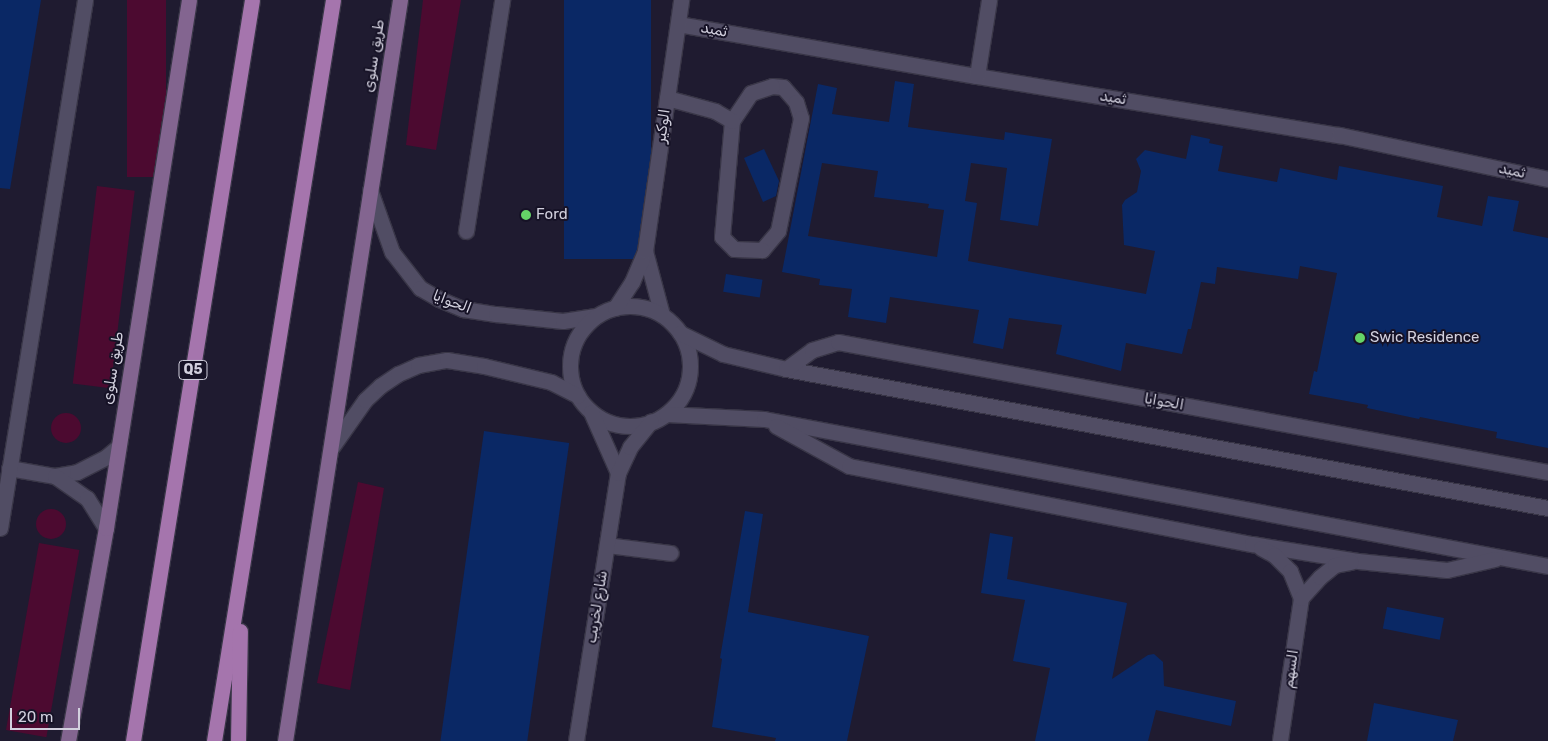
<!DOCTYPE html>
<meta charset="utf-8">
<style>
body{margin:0}
#map{position:relative;width:1548px;height:741px;overflow:hidden;background:#1f1b30;font-family:Rubik,"Noto Sans Arabic",sans-serif}
div>[style]{position:absolute}
[style*='--x']{left:calc(var(--x)*1px);top:calc(var(--y)*1px);width:calc(var(--w)*1px);rotate:calc(var(--a)*1deg)}
.green>*{inset:0;background:#4c0a30;transform-origin:0 0}
.round{border-radius:50%}
.building>*{inset:0;background:#0a2865;transform-origin:0 0}
.roads{filter:drop-shadow(1px 0 #393647) drop-shadow(-1px 0 #393647) drop-shadow(0 1px #393647) drop-shadow(0 -1px #393647)}
.minor>*{height:15px;margin:-7.5px;padding:0 7.5px;transform-origin:7.5px;border-radius:7.5px;background:#514d64}
.minor>.ring{margin:-7.5px;padding:0;box-sizing:content-box;background:none;border:15px solid #514d64;border-radius:50%}
.major>*{height:15px;margin:-7.5px;padding:0 7.5px;transform-origin:7.5px;border-radius:7.5px;background:#836590}
.highway>*{height:15px;margin:-7.5px;padding:0 7.5px;transform-origin:7.5px;border-radius:7.5px;background:#a575ad}
.dots>*{width:14px;height:14px;translate:-50% -50%;box-sizing:border-box;border:2px solid #161226;border-radius:50%}
span{translate:-50% -50%;white-space:nowrap;text-align:center;line-height:1.15;-webkit-text-stroke:4px #161226;paint-order:stroke}
.shield-label span{padding:1px 4px;background:#161226;border:1px solid;border-radius:4px;-webkit-text-stroke-width:0}
.shield-label{font-size:14px;color:#d2d0de;font-weight:700}
.street-label{font-size:15px;color:#d2d0de}
.poi-label{font-size:15px;color:#d2d0de}
.left{translate:0 -50%;text-align:left}
.scale{position:absolute;left:10px;top:708px;width:70px;height:22px;box-sizing:border-box;border:2px solid #d2d0de;border-top:0;padding-left:6px;font-size:15px;line-height:18px;white-space:nowrap;color:#d2d0de;-webkit-text-stroke:4px #161226;paint-order:stroke}
</style>
<div id="map">
<div class="green">
<i style="left:127px;top:0;width:39px;height:177px"></i>
<i style="clip-path:polygon(423px 0,461px 0,436px 150px,406px 145px)"></i>
<i style="left:97px;top:186px;width:38px;height:199px;rotate:7deg"></i>
<i class="round" style="left:51px;top:413px;width:30px;height:30px"></i>
<i style="clip-path:polygon(358px 482px,384px 488px,350px 690px,317px 683px)"></i>
<i class="round" style="left:36px;top:509px;width:30px;height:30px"></i>
<i style="left:39px;top:543px;width:41px;height:190px;rotate:10deg"></i>
</div>
<div class="building">
<i style="clip-path:polygon(0 0,41px 0,10px 189px,0 188px)"></i>
<i style="left:564px;top:0;width:87px;height:259px"></i>
<i style="clip-path:polygon(evenodd,895px 81px,914px 84px,908px 127px,1004px 140px,1005px 132px,1052px 139px,1038px 226px,1000px 220px,1007px 168px,971px 163px,965px 201px,977px 203px,968px 261px,1146px 294px,1155px 251px,1124px 245px,1122px 205px,1125px 200px,1137px 192px,1141px 171px,1136px 159px,1145px 150px,1186px 159px,1191px 135px,1210px 139px,1209px 143px,1223px 146px,1218px 171px,1277px 182px,1280px 168px,1337px 180px,1339px 166px,1443px 186px,1437px 217px,1482px 226px,1488px 196px,1519px 201px,1513px 231px,1548px 238px,1548px 448px,1496px 438px,1497px 432px,1420px 417px,1419px 419px,1367px 408px,1368px 405px,1309px 394px,1314px 371px,1317px 372px,1337px 273px,1300px 266px,1298px 279px,1217px 267px,1215px 284px,1201px 282px,1191px 329px,1188px 329px,1182px 354px,1126px 343px,1121px 371px,1056px 354px,1062px 325px,1009px 318px,1003px 349px,973px 343px,979px 310px,890px 297px,886px 323px,848px 317px,852px 289px,819px 285px,820px 279px,782px 272px,818px 84px,837px 88px,832px 114px,889px 122px,895px 81px,822px 163px,878px 171px,874px 197px,929px 204px,928px 208px,944px 210px,937px 257px,808px 236px,822px 163px)"></i>
<i style="clip-path:polygon(764px 149px,779px 181px,776px 196px,763px 202px,744px 158px)"></i>
<i style="left:726px;top:274px;width:37px;height:18px;rotate:9deg"></i>
<i style="left:484px;top:431px;width:86px;height:313px;rotate:8deg"></i>
<i style="clip-path:polygon(745px 511px,763px 514px,748px 612px,869px 636px,847px 741px,775px 741px,776px 738px,712px 727px,722px 659px,720px 658px)"></i>
<i style="clip-path:polygon(990px 533px,1013px 537px,1007px 579px,1127px 603px,1112px 679px,1148px 655px,1154px 654px,1163px 662px,1164px 686px,1236px 701px,1231px 726px,1156px 710px,1148px 741px,1035px 741px,1050px 668px,1013px 661px,1025px 600px,981px 593px)"></i>
<i style="left:1387px;top:607px;width:58px;height:22px;rotate:11deg"></i>
<i style="clip-path:polygon(1374px 703px,1458px 720px,1453px 741px,1367px 741px)"></i>
</div>
<div class="roads">
<div class="minor">
<i style="--x:678;--y:24;--w:303;--a:9.9"></i>
<i style="--x:977;--y:76;--w:367;--a:9.3"></i>
<i style="--x:1339;--y:135;--w:214;--a:11.9"></i>
<i style="--x:977;--y:76;--w:77;--a:-81"></i>
<i style="--x:772;--y:86;--w:11;--a:5"></i>
<i style="--x:783;--y:87;--w:20;--a:49"></i>
<i style="--x:796;--y:102;--w:17;--a:73"></i>
<i style="--x:801;--y:118;--w:115;--a:101.5"></i>
<i style="--x:778;--y:231;--w:25;--a:130"></i>
<i style="--x:762;--y:250;--w:28;--a:-178"></i>
<i style="--x:734;--y:249;--w:17;--a:-135"></i>
<i style="--x:722;--y:237;--w:116;--a:-85.1"></i>
<i style="--x:732;--y:121;--w:34;--a:-56"></i>
<i style="--x:751;--y:93;--w:22;--a:-18"></i>
<i style="--x:667;--y:98;--w:50;--a:15.2"></i>
<i style="--x:715;--y:111;--w:20;--a:30"></i>
<i style="--x:370;--y:190;--w:66;--a:70.5"></i>
<i style="--x:392;--y:252;--w:46;--a:52.1"></i>
<i style="--x:420;--y:288;--w:22;--a:30"></i>
<i style="--x:439;--y:299;--w:26;--a:23"></i>
<i style="--x:463;--y:309;--w:33;--a:9"></i>
<i style="--x:496;--y:314;--w:67;--a:6"></i>
<i style="--x:563;--y:321;--w:33;--a:-9"></i>
<i style="--x:466;--y:231;--w:234;--a:-81.1"></i>
<i style="--x:645;--y:251;--w:66;--a:75.1"></i>
<i class="ring" style="left:570px;top:306px;width:105px;height:105px"></i>
<i style="--x:615;--y:308;--w:31;--a:-57"></i>
<i style="--x:632;--y:282;--w:34;--a:-67"></i>
<i style="--x:645;--y:251;--w:254;--a:-81.8"></i>
<i style="--x:680;--y:333;--w:48;--a:26"></i>
<i style="--x:723;--y:354;--w:65;--a:13.4"></i>
<i style="--x:786;--y:369;--w:775;--a:10.34"></i>
<i style="--x:786;--y:369;--w:32;--a:-36"></i>
<i style="--x:812;--y:350;--w:27;--a:-17"></i>
<i style="--x:838;--y:342;--w:722;--a:10.38"></i>
<i style="--x:591;--y:412;--w:67;--a:66.1"></i>
<i style="--x:666;--y:414;--w:98;--a:2.9"></i>
<i style="--x:764;--y:419;--w:798;--a:10.62"></i>
<i style="--x:776;--y:426;--w:83;--a:28.7"></i>
<i style="--x:849;--y:466;--w:410;--a:11"></i>
<i style="--x:1252;--y:544;--w:107;--a:9.1"></i>
<i style="--x:1358;--y:561;--w:89;--a:5.8"></i>
<i style="--x:1447;--y:570;--w:49;--a:-12.9"></i>
<i style="--x:332;--y:447;--w:57;--a:-54.9"></i>
<i style="--x:365;--y:400;--w:21;--a:-43"></i>
<i style="--x:380;--y:386;--w:22;--a:-34"></i>
<i style="--x:398;--y:374;--w:22;--a:-24"></i>
<i style="--x:418;--y:365;--w:29;--a:-10"></i>
<i style="--x:447;--y:360;--w:37;--a:9"></i>
<i style="--x:484;--y:366;--w:69;--a:13.4"></i>
<i style="--x:551;--y:382;--w:30;--a:27"></i>
<i style="--x:9;--y:468;--w:47;--a:9.9"></i>
<i style="--x:55;--y:476;--w:22;--a:-10"></i>
<i style="--x:77;--y:472;--w:33;--a:-27"></i>
<i style="--x:106;--y:457;--w:16;--a:-40"></i>
<i style="--x:55;--y:476;--w:39;--a:35"></i>
<i style="--x:87;--y:498;--w:36;--a:58"></i>
<i style="--x:0;--y:528;--w:535;--a:-80.85"></i>
<i style="--x:607;--y:545;--w:64;--a:7.1"></i>
<i style="--x:1261;--y:548;--w:15;--a:28"></i>
<i style="--x:1274;--y:555;--w:23;--a:45"></i>
<i style="--x:1290;--y:571;--w:29;--a:68"></i>
<i style="--x:1301;--y:598;--w:145;--a:98.4"></i>
<i style="--x:1301;--y:598;--w:28;--a:-48"></i>
<i style="--x:1320;--y:577;--w:19;--a:-39"></i>
<i style="--x:1335;--y:565;--w:16;--a:-11"></i>
<i style="--x:576;--y:741;--w:271;--a:-81.1"></i>
<i style="--x:618;--y:473;--w:29;--a:-65"></i>
<i style="--x:630;--y:447;--w:33;--a:-51"></i>
</div>
<div class="major">
<i style="--x:68;--y:741;--w:216;--a:-79.9"></i>
<i style="--x:106;--y:528;--w:534;--a:-81.07"></i>
<i style="--x:285;--y:741;--w:750;--a:-81.18"></i>
</div>
<div class="highway">
<i style="--x:133;--y:741;--w:750;--a:-80.88"></i>
<i style="--x:214;--y:741;--w:750;--a:-80.88"></i>
<i style="--x:238;--y:741;--w:110;--a:-89"></i>
</div>
</div>
<div class="dots">
<i style="left:526px;top:215px;background:#65d467"></i>
<i style="left:1360px;top:338px;background:#65d467"></i>
</div>
<div class="shield-label">
<span style="left:193px;top:370px">Q5</span>
</div>
<div class="street-label">
<span style="left:714px;top:30px;rotate:10deg">ثميد</span>
<span style="left:374px;top:56px;rotate:-81deg">طريق سلوى</span>
<span style="left:1113px;top:98px;rotate:9deg">ثميد</span>
<span style="left:663px;top:126px;rotate:-82deg">الوكير</span>
<span style="left:1512px;top:171px;rotate:12deg">ثميد</span>
<span style="left:452px;top:302px;rotate:21deg">الحوايا</span>
<span style="left:113px;top:368px;rotate:-81deg">طريق سلوى</span>
<span style="left:1164px;top:402px;rotate:10deg">الحوايا</span>
<span style="left:597px;top:607px;rotate:-81deg">شارع لخريب</span>
<span style="left:1291px;top:669px;rotate:-82deg">السهم</span>
</div>
<div class="poi-label">
<span class="left" style="left:536px;top:215px">Ford</span>
<span class="left" style="left:1370px;top:338px">Swic Residence</span>
</div>
<div class="scale">20 m</div>
</div>
